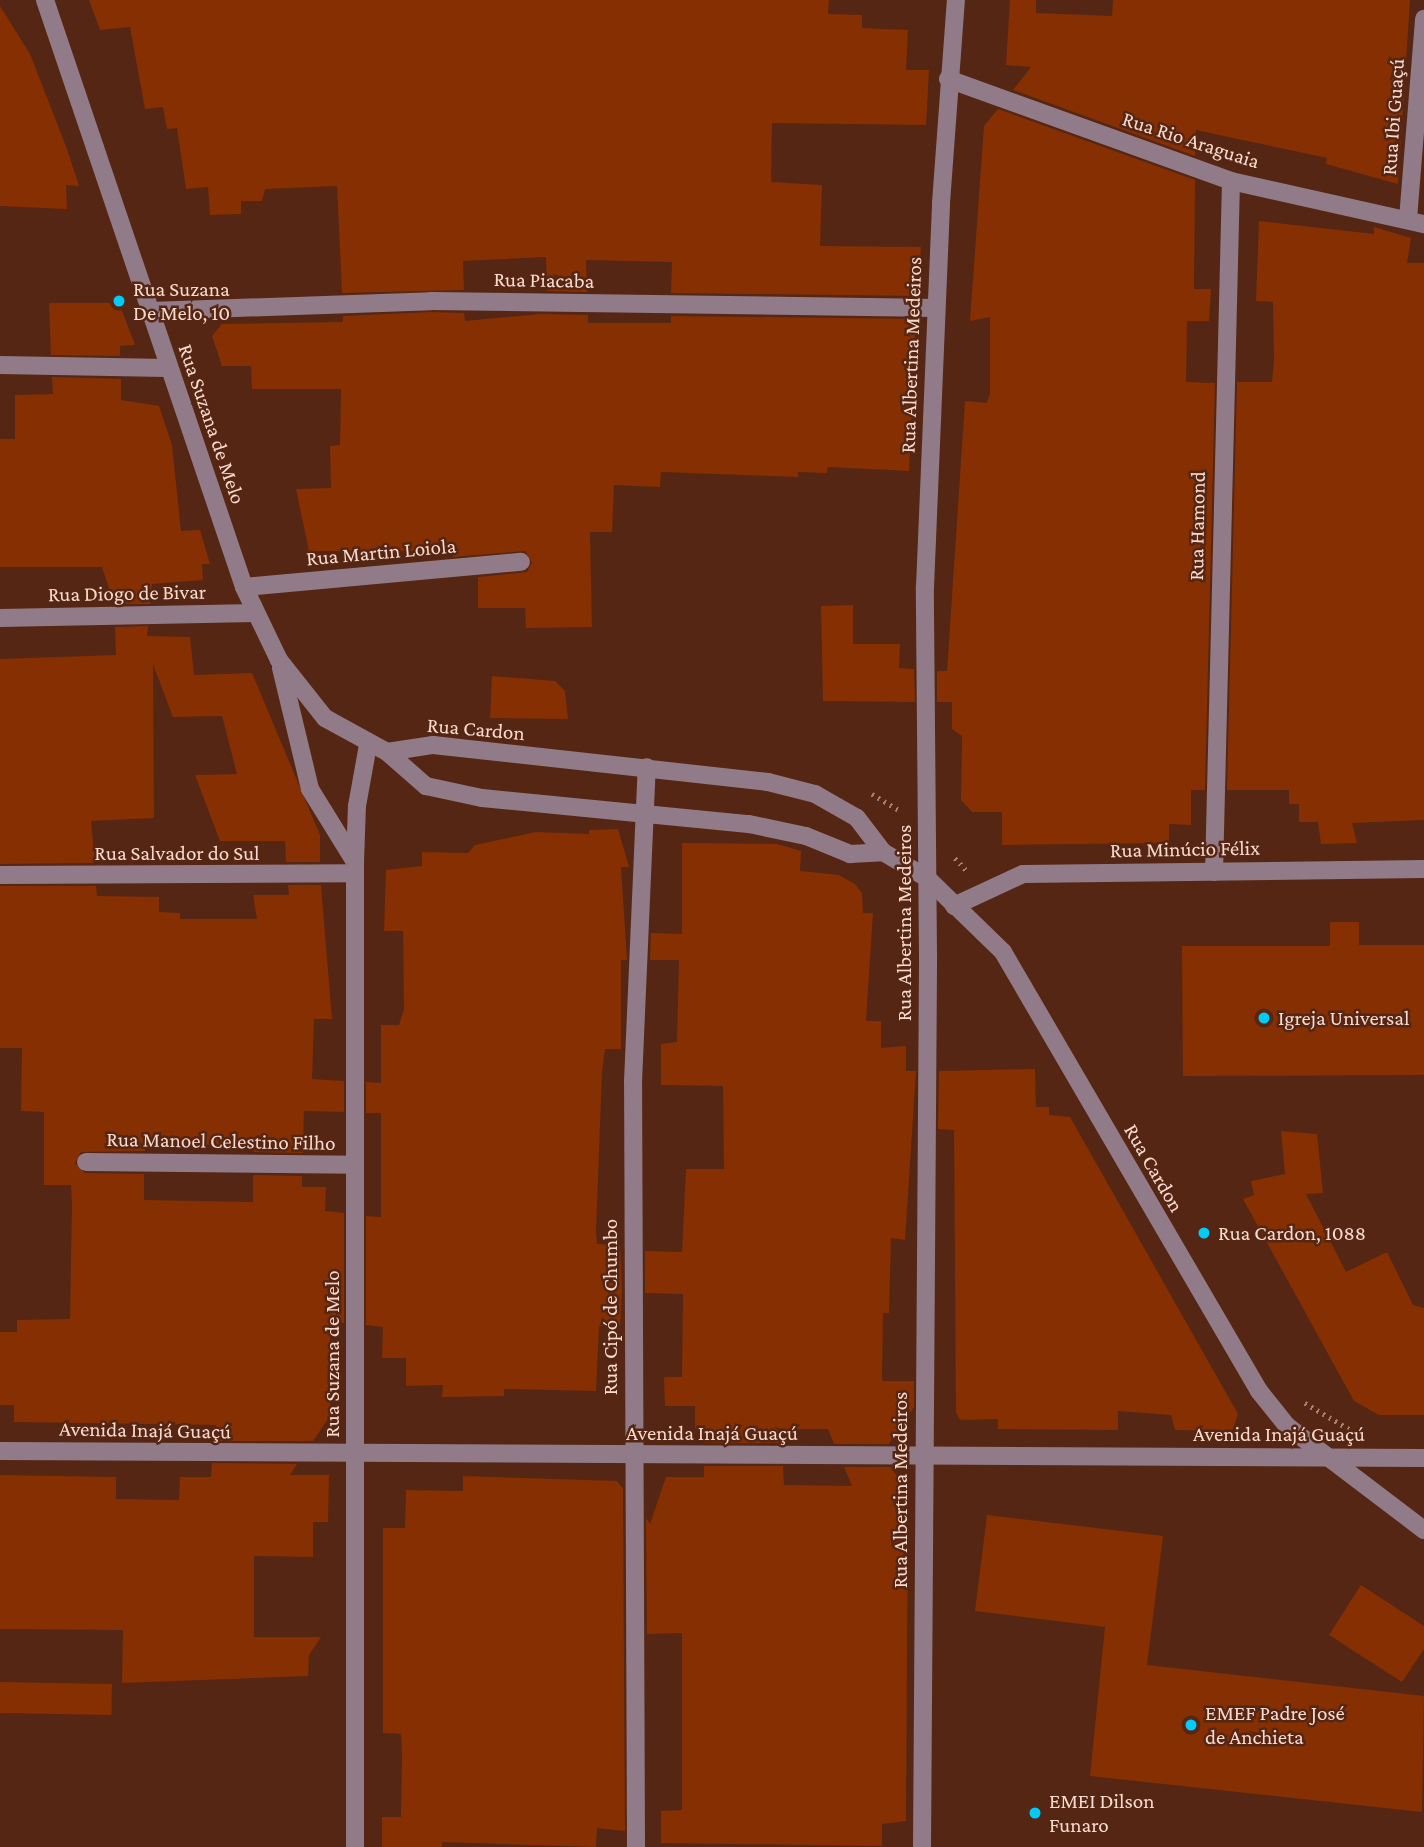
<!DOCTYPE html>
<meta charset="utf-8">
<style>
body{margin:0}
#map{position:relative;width:1424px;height:1847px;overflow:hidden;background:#552613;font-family:"Crimson Pro",serif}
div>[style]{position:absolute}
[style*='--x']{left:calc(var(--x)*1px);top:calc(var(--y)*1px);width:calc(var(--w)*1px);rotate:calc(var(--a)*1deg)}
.building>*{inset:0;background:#862f02;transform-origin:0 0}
.path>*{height:4.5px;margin-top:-2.25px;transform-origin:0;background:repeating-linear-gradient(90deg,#a78070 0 2px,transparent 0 7px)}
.minor>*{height:18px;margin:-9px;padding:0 9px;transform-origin:9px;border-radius:9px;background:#927b88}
.dots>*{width:19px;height:19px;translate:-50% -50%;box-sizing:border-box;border:4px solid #552613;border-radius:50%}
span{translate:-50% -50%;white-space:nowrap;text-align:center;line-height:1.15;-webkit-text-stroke:5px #552613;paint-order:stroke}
.street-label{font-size:21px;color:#f9dace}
.poi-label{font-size:21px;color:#f9dace}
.left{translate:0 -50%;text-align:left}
</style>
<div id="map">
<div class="building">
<i style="clip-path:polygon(89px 0,829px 0,828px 14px,862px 15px,862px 28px,908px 30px,906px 70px,929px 70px,926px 125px,772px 123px,771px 182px,822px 185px,820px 246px,921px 247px,918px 296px,671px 293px,672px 262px,586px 260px,587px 292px,547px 291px,546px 257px,463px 261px,464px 290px,342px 293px,337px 186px,265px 189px,262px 201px,241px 201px,241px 214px,210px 215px,208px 187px,186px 189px,177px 128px,167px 129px,163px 107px,145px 109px,130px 27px,100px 30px)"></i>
<i style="clip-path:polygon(1010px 0,1036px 0,1036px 13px,1112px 16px,1113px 0,1410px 0,1398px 184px,1326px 164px,1327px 158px,1196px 130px,1195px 156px,1013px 90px,1031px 67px,1006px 65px)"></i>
<i style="clip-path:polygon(0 6px,30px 54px,67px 149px,79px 186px,66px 185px,67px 209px,0 206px)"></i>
<i style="clip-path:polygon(998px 109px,1195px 180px,1194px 289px,1211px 289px,1209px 321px,1187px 321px,1186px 382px,1215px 383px,1205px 790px,1191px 790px,1191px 825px,1169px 824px,1169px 843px,1002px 845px,1002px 812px,972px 812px,961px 800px,962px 736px,952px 729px,952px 702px,937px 702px,937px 671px,947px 671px,965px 401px,987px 403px,990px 393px,990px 317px,970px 321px,984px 126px)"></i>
<i style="clip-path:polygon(1259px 221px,1374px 234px,1374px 227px,1411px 238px,1407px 263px,1424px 263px,1424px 820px,1352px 823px,1357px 843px,1321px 844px,1318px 822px,1299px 822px,1299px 804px,1289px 804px,1289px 790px,1227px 790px,1237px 382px,1272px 382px,1274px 360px,1273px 302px,1256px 301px)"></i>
<i style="clip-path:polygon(49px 303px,119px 303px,135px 345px,120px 346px,120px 356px,51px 355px)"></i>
<i style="clip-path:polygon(431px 312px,464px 313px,465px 321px,541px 314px,588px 315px,588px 323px,671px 323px,671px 316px,916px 319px,909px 471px,828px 467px,827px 473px,798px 472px,798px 477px,661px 472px,660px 487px,614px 485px,612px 532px,590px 532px,592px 627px,526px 628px,525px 608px,478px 608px,478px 577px,527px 572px,532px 562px,525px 551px,453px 557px,453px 551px,309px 551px,296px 489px,331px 488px,330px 446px,340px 445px,341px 389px,252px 389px,251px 366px,222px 366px,212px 336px,222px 324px,343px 322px,343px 316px)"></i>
<i style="clip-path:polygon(52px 377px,121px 379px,121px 400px,159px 406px,172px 445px,181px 531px,200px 530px,210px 564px,202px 564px,203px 580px,152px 584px,150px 604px,114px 604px,102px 567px,0 567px,0 439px,15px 439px,15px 395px,53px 394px)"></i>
<i style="clip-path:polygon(853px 605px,853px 644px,900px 644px,899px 668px,914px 669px,915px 702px,823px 701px,821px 606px)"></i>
<i style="clip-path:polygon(148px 626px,147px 636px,190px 637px,194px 675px,252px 673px,320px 835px,320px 862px,286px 862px,285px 841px,220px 841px,195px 775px,237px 774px,222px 716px,173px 717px,153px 664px,154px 818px,91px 821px,95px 863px,0 864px,0 659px,116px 655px,115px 627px)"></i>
<i style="clip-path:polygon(492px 676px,555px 681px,565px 691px,568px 719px,490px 718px)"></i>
<i style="clip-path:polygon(618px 829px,629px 867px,621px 867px,627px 960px,621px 960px,621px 1049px,605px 1049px,602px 1072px,596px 1231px,597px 1244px,620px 1245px,622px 1293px,620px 1326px,599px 1326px,596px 1391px,504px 1389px,504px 1396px,442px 1397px,443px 1385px,406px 1386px,406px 1358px,382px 1358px,383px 1327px,366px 1325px,366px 1216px,381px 1217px,381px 1113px,366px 1113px,366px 1082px,381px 1083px,381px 1025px,399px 1025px,404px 1009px,403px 931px,384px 931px,386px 870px,422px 866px,422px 852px,468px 853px,475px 845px,536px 832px,589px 834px,589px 830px)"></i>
<i style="clip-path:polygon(682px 843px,777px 844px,801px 851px,800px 871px,839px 875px,855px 884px,862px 893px,863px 913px,873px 913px,866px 1021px,881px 1021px,881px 1048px,906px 1046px,906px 1071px,916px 1071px,905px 1240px,891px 1238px,889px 1313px,883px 1313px,882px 1381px,914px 1381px,914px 1407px,889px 1444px,834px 1444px,828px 1429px,780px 1429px,781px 1443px,704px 1443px,704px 1428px,695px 1428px,695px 1406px,665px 1406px,664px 1377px,682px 1377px,683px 1294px,645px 1293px,645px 1251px,682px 1252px,686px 1169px,724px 1169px,723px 1086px,661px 1085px,661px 1044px,677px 1042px,679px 960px,650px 960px,651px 933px,682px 934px)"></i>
<i style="clip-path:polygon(288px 885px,321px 885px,332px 1019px,314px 1019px,312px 1079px,344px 1081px,344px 1112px,304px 1111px,303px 1153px,254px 1152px,254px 1145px,145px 1144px,145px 1151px,81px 1152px,75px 1163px,85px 1173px,144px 1174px,144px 1200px,253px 1202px,253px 1175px,302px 1176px,302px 1187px,326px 1187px,325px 1211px,344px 1213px,344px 1323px,330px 1321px,330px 1416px,313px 1441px,214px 1441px,216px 1425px,14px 1422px,14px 1405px,0 1405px,0 1332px,17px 1332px,17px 1320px,70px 1319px,72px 1205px,71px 1185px,44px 1185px,44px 1112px,21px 1111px,22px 1048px,0 1048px,0 886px,96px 886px,97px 896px,159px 897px,159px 912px,180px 913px,180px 919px,257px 919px,253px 895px,289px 895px)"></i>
<i style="clip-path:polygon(1330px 922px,1359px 922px,1359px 945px,1424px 945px,1424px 1075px,1183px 1076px,1182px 946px,1330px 946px)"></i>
<i style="clip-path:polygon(1035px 1069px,1036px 1107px,1049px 1107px,1049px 1115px,1070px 1117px,1238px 1414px,1232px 1431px,1175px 1430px,1171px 1415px,1118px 1411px,1118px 1430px,998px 1429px,998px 1419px,960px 1420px,956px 1412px,954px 1130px,938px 1129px,939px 1071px)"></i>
<i style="clip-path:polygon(1281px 1131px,1317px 1134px,1323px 1193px,1306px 1194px,1346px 1272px,1387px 1252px,1413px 1305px,1424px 1308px,1424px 1415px,1379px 1415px,1354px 1401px,1243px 1199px,1254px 1195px,1251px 1181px,1285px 1174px)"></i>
<i style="clip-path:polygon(212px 1463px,297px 1464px,290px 1475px,329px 1475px,328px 1522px,313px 1522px,313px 1557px,254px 1556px,254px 1637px,321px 1637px,309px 1655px,308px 1676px,122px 1683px,123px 1630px,0 1629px,0 1475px,116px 1477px,116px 1499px,179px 1500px,180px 1477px,211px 1477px)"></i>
<i style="clip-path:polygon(704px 1466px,783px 1466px,784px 1485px,852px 1486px,844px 1467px,891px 1467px,908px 1493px,906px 1821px,882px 1824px,882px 1846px,661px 1843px,661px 1811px,682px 1810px,682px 1633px,647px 1634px,646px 1518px,650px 1524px,666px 1477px,704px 1477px)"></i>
<i style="clip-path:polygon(463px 1476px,617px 1481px,623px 1489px,625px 1831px,597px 1828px,596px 1847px,442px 1842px,442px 1847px,382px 1847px,382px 1817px,401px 1817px,402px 1753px,401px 1734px,383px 1733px,383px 1528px,405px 1528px,406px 1490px,463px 1491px)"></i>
<i style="clip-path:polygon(987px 1515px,1163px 1536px,1147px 1665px,1424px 1696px,1422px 1812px,1090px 1776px,1105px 1627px,975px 1611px)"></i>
<i style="clip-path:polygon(1361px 1585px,1424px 1626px,1424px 1649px,1402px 1682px,1329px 1635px)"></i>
<i style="left:0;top:1682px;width:112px;height:31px;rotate:1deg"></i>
</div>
<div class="path">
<i style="--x:872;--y:794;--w:33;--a:31"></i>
<i style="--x:955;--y:858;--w:19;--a:47"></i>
<i style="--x:1305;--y:1403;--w:57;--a:30.6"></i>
</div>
<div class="minor">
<i style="--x:45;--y:0;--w:620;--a:71.27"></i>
<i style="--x:244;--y:587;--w:81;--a:64.4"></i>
<i style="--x:279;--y:660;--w:74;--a:51.6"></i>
<i style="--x:325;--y:718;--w:71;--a:28.7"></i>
<i style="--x:387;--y:752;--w:52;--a:41.1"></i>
<i style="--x:426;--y:786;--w:57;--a:12.1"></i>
<i style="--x:482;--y:798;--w:268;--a:5.6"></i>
<i style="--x:749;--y:824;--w:58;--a:11.9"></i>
<i style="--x:806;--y:836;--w:48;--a:22.2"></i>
<i style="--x:850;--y:854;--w:33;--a:-3"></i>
<i style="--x:948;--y:79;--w:301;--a:19.8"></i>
<i style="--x:1231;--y:181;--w:198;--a:12.6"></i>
<i style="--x:1408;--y:219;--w:201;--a:-85.4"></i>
<i style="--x:151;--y:311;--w:280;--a:-2"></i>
<i style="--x:431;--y:301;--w:505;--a:0.79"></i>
<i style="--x:0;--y:365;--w:167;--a:1"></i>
<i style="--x:244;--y:587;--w:278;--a:-5.2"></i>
<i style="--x:0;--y:618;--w:255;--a:-1.1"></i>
<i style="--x:281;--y:668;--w:124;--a:76.5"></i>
<i style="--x:310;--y:789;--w:86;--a:58.3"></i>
<i style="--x:387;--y:752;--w:47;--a:-8.7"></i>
<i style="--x:433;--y:745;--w:337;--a:6.3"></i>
<i style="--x:768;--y:782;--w:49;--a:14.3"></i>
<i style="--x:815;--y:794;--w:48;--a:29.7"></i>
<i style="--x:857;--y:818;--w:43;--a:52.6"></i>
<i style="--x:883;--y:852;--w:51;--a:30.6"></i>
<i style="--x:927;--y:878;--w:106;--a:44.2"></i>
<i style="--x:1003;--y:952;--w:508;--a:59.75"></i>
<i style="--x:1259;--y:1391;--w:45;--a:51.3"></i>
<i style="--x:1287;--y:1426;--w:172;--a:37.2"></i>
<i style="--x:1214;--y:872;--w:691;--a:-88.59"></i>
<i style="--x:0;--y:875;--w:355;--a:-0.3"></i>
<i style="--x:954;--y:906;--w:76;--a:-24.9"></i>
<i style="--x:1023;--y:874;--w:401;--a:-0.7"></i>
<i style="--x:86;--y:1162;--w:269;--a:0.6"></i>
<i style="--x:0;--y:1451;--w:1424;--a:0.28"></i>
<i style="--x:355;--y:1847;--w:985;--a:-90"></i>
<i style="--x:355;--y:862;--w:56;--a:-88"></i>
<i style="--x:357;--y:806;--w:62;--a:-79.8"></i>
<i style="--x:636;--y:1847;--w:765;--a:-90.22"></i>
<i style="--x:633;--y:1082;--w:315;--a:-87.5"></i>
<i style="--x:922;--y:1847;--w:891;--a:-89.61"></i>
<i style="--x:928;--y:956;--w:369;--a:-90.5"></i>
<i style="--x:925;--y:587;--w:384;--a:-87.6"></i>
<i style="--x:941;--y:203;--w:204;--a:-85.8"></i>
</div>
<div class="dots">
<i style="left:119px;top:301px;background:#00cbf9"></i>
<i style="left:1264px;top:1018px;background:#00cbf9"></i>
<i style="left:1204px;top:1233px;background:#00cbf9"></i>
<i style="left:1191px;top:1725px;background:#00cbf9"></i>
<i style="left:1035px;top:1813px;background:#00cbf9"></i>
</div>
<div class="street-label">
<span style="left:1393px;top:117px;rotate:-86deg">Rua Ibi Guaçú</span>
<span style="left:1191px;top:140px;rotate:18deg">Rua Rio Araguaia</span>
<span style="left:544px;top:280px;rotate:1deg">Rua Piacaba</span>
<span style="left:911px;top:355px;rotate:-88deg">Rua Albertina Medeiros</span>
<span style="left:212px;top:424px;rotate:71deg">Rua Suzana de Melo</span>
<span style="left:1197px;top:526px;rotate:-89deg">Rua Hamond</span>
<span style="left:381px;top:552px;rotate:-5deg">Rua Martin Loiola</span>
<span style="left:127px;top:593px;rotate:-1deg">Rua Diogo de Bivar</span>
<span style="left:476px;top:729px;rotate:5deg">Rua Cardon</span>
<span style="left:1185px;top:849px;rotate:-1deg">Rua Minúcio Félix</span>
<span style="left:177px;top:853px">Rua Salvador do Sul</span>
<span style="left:904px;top:923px;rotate:-90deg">Rua Albertina Medeiros</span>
<span style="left:221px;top:1141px;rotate:1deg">Rua Manoel Celestino Filho</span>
<span style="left:1154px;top:1168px;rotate:60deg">Rua Cardon</span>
<span style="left:610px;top:1307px;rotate:-90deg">Rua Cipó de Chumbo</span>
<span style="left:332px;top:1354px;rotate:-90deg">Rua Suzana de Melo</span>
<span style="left:145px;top:1430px;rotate:1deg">Avenida Inajá Guaçú</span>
<span style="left:712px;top:1433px">Avenida Inajá Guaçú</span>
<span style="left:1279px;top:1434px">Avenida Inajá Guaçú</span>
<span style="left:900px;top:1490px;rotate:-90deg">Rua Albertina Medeiros</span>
</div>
<div class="poi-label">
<span class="left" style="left:133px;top:301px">Rua Suzana<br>De Melo, 10</span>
<span class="left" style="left:1278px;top:1018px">Igreja Universal</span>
<span class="left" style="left:1218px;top:1233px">Rua Cardon, 1088</span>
<span class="left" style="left:1205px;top:1725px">EMEF Padre José<br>de Anchieta</span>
<span class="left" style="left:1049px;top:1813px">EMEI Dilson<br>Funaro</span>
</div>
</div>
